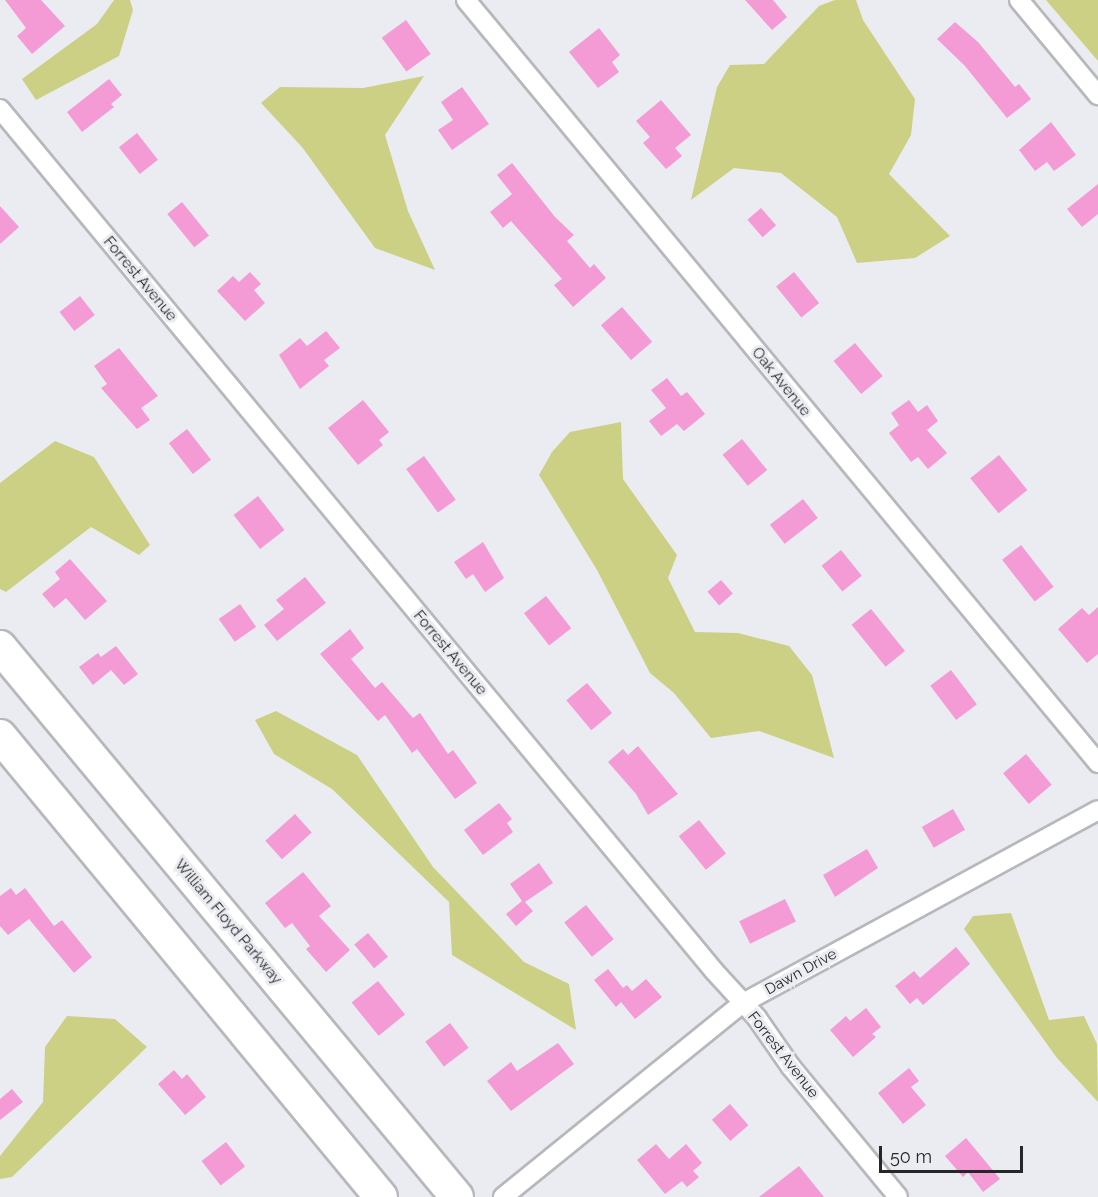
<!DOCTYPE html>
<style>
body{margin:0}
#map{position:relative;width:1098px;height:1197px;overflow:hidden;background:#ebecf1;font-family:Raleway,sans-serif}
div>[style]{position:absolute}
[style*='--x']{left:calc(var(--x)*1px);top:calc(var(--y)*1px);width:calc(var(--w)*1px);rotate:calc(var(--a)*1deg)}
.green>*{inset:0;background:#ccd084}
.building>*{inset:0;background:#f49bd6;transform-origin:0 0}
.roads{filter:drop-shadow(2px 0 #b7b8bc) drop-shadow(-2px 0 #b7b8bc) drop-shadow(0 2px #b7b8bc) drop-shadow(0 -2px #b7b8bc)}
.minor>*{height:18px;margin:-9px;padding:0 9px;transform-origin:9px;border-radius:9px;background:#fff}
.trunk>*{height:32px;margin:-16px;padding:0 16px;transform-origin:16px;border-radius:16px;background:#fff}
span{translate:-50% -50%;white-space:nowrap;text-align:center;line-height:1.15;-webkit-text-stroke:6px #ebecf1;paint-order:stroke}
.street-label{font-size:15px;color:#262728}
.scale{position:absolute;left:879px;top:1146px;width:144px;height:27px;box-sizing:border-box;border:3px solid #262728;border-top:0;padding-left:8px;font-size:18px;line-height:21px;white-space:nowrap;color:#262728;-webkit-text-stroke:4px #ebecf1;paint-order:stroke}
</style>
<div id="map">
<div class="green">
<i style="clip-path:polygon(114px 0,130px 0,133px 10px,119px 56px,36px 100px,22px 79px,97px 24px)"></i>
<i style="clip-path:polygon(835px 0,856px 0,863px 20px,915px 99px,911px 135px,889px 174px,950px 236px,915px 258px,857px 263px,837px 217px,781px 173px,734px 168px,691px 200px,717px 87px,730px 65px,764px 64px,819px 6px)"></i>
<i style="clip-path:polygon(1046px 0,1098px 0,1098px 61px)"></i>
<i style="clip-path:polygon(424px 76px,385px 135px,408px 211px,435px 270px,375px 248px,302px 147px,261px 103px,280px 87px,363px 88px)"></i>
<i style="clip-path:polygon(621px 422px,623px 479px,677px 555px,668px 578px,695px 632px,738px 633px,789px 646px,812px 675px,834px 758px,759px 731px,711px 738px,674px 693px,650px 673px,597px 570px,539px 475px,552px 452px,570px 432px)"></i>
<i style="clip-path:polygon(55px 441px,94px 457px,150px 545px,139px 555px,91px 527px,6px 592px,0 589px,0 483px)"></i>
<i style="clip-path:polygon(276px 711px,357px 755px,433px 867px,524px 962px,569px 984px,576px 1030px,452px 955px,449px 902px,332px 789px,274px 754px,255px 720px)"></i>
<i style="clip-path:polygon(1011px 913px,1049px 1020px,1084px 1016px,1097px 1044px,1098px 1102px,1057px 1058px,964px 929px,973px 916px)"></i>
<i style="clip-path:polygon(67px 1016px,115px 1019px,147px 1047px,12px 1177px,0 1179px,0 1156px,43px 1102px,45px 1047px)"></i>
</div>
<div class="building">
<i style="clip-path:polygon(5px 0,41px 0,65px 26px,32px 54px,17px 36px,26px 28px)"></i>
<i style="clip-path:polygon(745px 0,773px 0,787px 17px,772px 30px)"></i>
<i style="left:406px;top:20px;width:42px;height:30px;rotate:54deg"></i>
<i style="clip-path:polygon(955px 22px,978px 42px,1015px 87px,1019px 84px,1031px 99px,1007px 118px,965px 66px,937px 39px)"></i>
<i style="clip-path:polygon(599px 28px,620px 55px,612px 62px,619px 72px,598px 88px,569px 52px)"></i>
<i style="clip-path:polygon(109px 79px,122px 95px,111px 104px,114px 107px,82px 132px,67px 112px)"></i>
<i style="clip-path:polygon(462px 87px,489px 124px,452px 150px,438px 130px,453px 120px,441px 102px)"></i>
<i style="clip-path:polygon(661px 100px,691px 135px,675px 148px,682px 156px,666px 169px,643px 143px,650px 137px,636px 121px)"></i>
<i style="clip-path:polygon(1051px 122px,1076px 155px,1054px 171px,1047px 162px,1035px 171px,1019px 150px)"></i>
<i style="left:137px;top:133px;width:34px;height:23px;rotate:52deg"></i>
<i style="clip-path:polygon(512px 163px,555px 217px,574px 235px,567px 241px,590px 268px,594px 264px,606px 278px,573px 307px,554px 285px,562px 279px,511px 221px,503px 228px,490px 212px,512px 194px,497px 175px)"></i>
<i style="clip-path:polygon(1098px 184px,1098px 214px,1082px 227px,1067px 209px)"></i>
<i style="left:182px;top:202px;width:43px;height:19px;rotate:51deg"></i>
<i style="clip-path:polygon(0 206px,19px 227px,0 244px)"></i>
<i style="left:761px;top:208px;width:23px;height:18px;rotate:49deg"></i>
<i style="clip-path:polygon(250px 272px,261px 284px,254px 290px,265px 303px,245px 321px,217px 291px,233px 276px,239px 282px)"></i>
<i style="left:794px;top:272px;width:40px;height:23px;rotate:51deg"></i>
<i style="left:80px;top:296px;width:24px;height:26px;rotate:52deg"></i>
<i style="left:622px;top:307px;width:46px;height:28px;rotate:49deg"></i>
<i style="clip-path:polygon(326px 331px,340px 348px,324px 360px,329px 366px,300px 389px,279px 355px,300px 338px,307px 346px)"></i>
<i style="left:855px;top:343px;width:43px;height:28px;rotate:50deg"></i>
<i style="clip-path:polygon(119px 348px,158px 396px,141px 408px,150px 420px,137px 429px,101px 388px,107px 384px,94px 366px)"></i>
<i style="clip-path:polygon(667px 378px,681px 396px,687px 392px,705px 414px,684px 431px,677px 424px,661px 436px,649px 421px,666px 408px,651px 390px)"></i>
<i style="clip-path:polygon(363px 400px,389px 432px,379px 440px,383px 445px,358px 465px,328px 428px)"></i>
<i style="clip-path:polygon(909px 400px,918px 412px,927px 405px,938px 421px,927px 430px,947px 453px,928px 469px,918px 457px,911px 462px,889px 433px,899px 425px,891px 413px)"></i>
<i style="left:187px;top:429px;width:39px;height:23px;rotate:52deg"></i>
<i style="left:742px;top:439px;width:40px;height:25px;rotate:51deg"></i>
<i style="left:999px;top:455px;width:45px;height:37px;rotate:51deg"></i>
<i style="left:424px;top:456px;width:54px;height:22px;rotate:54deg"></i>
<i style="left:258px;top:496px;width:43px;height:31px;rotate:52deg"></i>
<i style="left:803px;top:499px;width:24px;height:42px;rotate:52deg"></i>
<i style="clip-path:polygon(483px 542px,504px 578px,485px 592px,473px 574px,466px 579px,454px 562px)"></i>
<i style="left:1021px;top:545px;width:53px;height:24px;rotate:52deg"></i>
<i style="left:841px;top:550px;width:33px;height:25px;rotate:51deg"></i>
<i style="clip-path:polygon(70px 559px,107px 601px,85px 620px,66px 598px,54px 608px,42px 594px,60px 579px,55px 572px)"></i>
<i style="clip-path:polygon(305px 577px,326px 603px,277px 641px,264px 625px,284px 609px,276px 600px)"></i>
<i style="left:721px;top:580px;width:18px;height:18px;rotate:49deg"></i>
<i style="left:546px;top:596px;width:41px;height:28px;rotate:52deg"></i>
<i style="left:240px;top:604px;width:28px;height:26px;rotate:55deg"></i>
<i style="clip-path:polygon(1098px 607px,1098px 654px,1087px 663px,1058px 629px,1082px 608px,1089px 615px)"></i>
<i style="left:871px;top:609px;width:54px;height:25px;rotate:51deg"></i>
<i style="clip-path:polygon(350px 629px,364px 648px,351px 659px,375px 688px,382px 682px,413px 718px,420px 713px,448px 754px,453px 750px,477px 783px,455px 799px,417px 749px,412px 753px,385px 715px,378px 721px,320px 654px)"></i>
<i style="clip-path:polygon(116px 646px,138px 674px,124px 685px,111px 670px,93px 685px,79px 667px,98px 653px,101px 657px)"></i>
<i style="left:951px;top:670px;width:43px;height:26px;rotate:53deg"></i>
<i style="left:587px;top:683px;width:39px;height:27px;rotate:50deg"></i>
<i style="clip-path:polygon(638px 746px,678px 794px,648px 815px,636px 794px,608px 762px,623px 749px,628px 755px)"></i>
<i style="left:1026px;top:754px;width:40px;height:30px;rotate:50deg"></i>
<i style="clip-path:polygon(499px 803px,512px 819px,507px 823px,513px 832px,483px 855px,464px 830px)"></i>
<i style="left:953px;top:809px;width:24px;height:36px;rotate:60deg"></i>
<i style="left:295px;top:814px;width:25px;height:40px;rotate:48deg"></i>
<i style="left:699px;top:820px;width:43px;height:26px;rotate:51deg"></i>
<i style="clip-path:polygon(867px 849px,878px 868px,835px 897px,823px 875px)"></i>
<i style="clip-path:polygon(539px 863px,553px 883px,525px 902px,533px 911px,516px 926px,506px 914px,522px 901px,510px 884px)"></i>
<i style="clip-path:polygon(303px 872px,331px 906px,319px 916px,350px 950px,326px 972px,306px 949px,310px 946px,292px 923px,285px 928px,265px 903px)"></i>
<i style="clip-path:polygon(11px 888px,16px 895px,25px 888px,54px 926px,62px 920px,92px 957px,74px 973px,29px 919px,8px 935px,0 926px,0 896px)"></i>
<i style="left:785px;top:899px;width:25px;height:51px;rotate:64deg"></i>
<i style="left:586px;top:905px;width:44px;height:28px;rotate:51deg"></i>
<i style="left:368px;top:933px;width:31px;height:18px;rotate:50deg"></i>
<i style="clip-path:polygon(956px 947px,970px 964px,923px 1005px,917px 998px,910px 1004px,895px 986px,914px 971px,920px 978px)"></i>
<i style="clip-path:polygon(608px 969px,623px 988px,627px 985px,632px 991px,646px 979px,662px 997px,635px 1019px,621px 1002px,616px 1007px,594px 980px)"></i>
<i style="left:378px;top:981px;width:43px;height:34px;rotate:51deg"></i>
<i style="clip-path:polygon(866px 1008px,881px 1027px,872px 1034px,876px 1037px,853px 1057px,830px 1030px,846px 1016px,850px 1021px)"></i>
<i style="left:450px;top:1023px;width:31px;height:31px;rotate:53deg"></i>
<i style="clip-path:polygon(558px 1043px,574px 1064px,511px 1111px,487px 1081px,511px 1062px,517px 1071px)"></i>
<i style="clip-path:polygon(909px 1068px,919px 1081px,911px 1087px,926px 1105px,903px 1124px,878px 1093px)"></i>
<i style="clip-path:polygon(174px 1070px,182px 1079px,187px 1074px,206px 1097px,185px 1115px,158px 1084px)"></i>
<i style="clip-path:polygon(12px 1089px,23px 1102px,0 1120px,0 1099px)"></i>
<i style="left:730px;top:1104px;width:28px;height:24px;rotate:49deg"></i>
<i style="clip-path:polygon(966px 1138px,1000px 1179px,983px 1192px,968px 1172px,963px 1177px,945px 1156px)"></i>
<i style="left:226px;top:1142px;width:31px;height:31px;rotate:52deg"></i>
<i style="clip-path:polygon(656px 1144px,669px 1159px,686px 1144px,702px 1163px,693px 1171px,699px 1177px,687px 1187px,682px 1181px,665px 1194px,637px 1160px)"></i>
<i style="clip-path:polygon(799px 1166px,824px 1197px,759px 1197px)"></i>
</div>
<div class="roads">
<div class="minor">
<i style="--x:466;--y:0;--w:991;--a:50.36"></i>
<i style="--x:1019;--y:0;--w:124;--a:50.3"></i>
<i style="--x:0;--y:109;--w:1119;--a:50.36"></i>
<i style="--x:714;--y:971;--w:64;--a:47.5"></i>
<i style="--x:757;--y:1018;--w:60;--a:55.2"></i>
<i style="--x:791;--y:1067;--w:168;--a:50.5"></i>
<i style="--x:503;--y:1197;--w:306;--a:-39"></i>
<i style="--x:741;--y:1004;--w:406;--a:-28.5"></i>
</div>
<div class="trunk">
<i style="--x:0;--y:647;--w:715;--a:50.28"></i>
<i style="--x:0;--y:736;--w:598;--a:50.43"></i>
</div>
</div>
<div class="street-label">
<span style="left:140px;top:279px;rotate:50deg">Forrest Avenue</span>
<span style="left:781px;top:382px;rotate:51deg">Oak Avenue</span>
<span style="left:450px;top:653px;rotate:50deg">Forrest Avenue</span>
<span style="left:228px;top:922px;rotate:50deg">William Floyd Parkway</span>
<span style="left:801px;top:972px;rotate:-29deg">Dawn Drive</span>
<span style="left:783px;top:1055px;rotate:52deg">Forrest Avenue</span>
</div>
<div class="scale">50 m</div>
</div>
